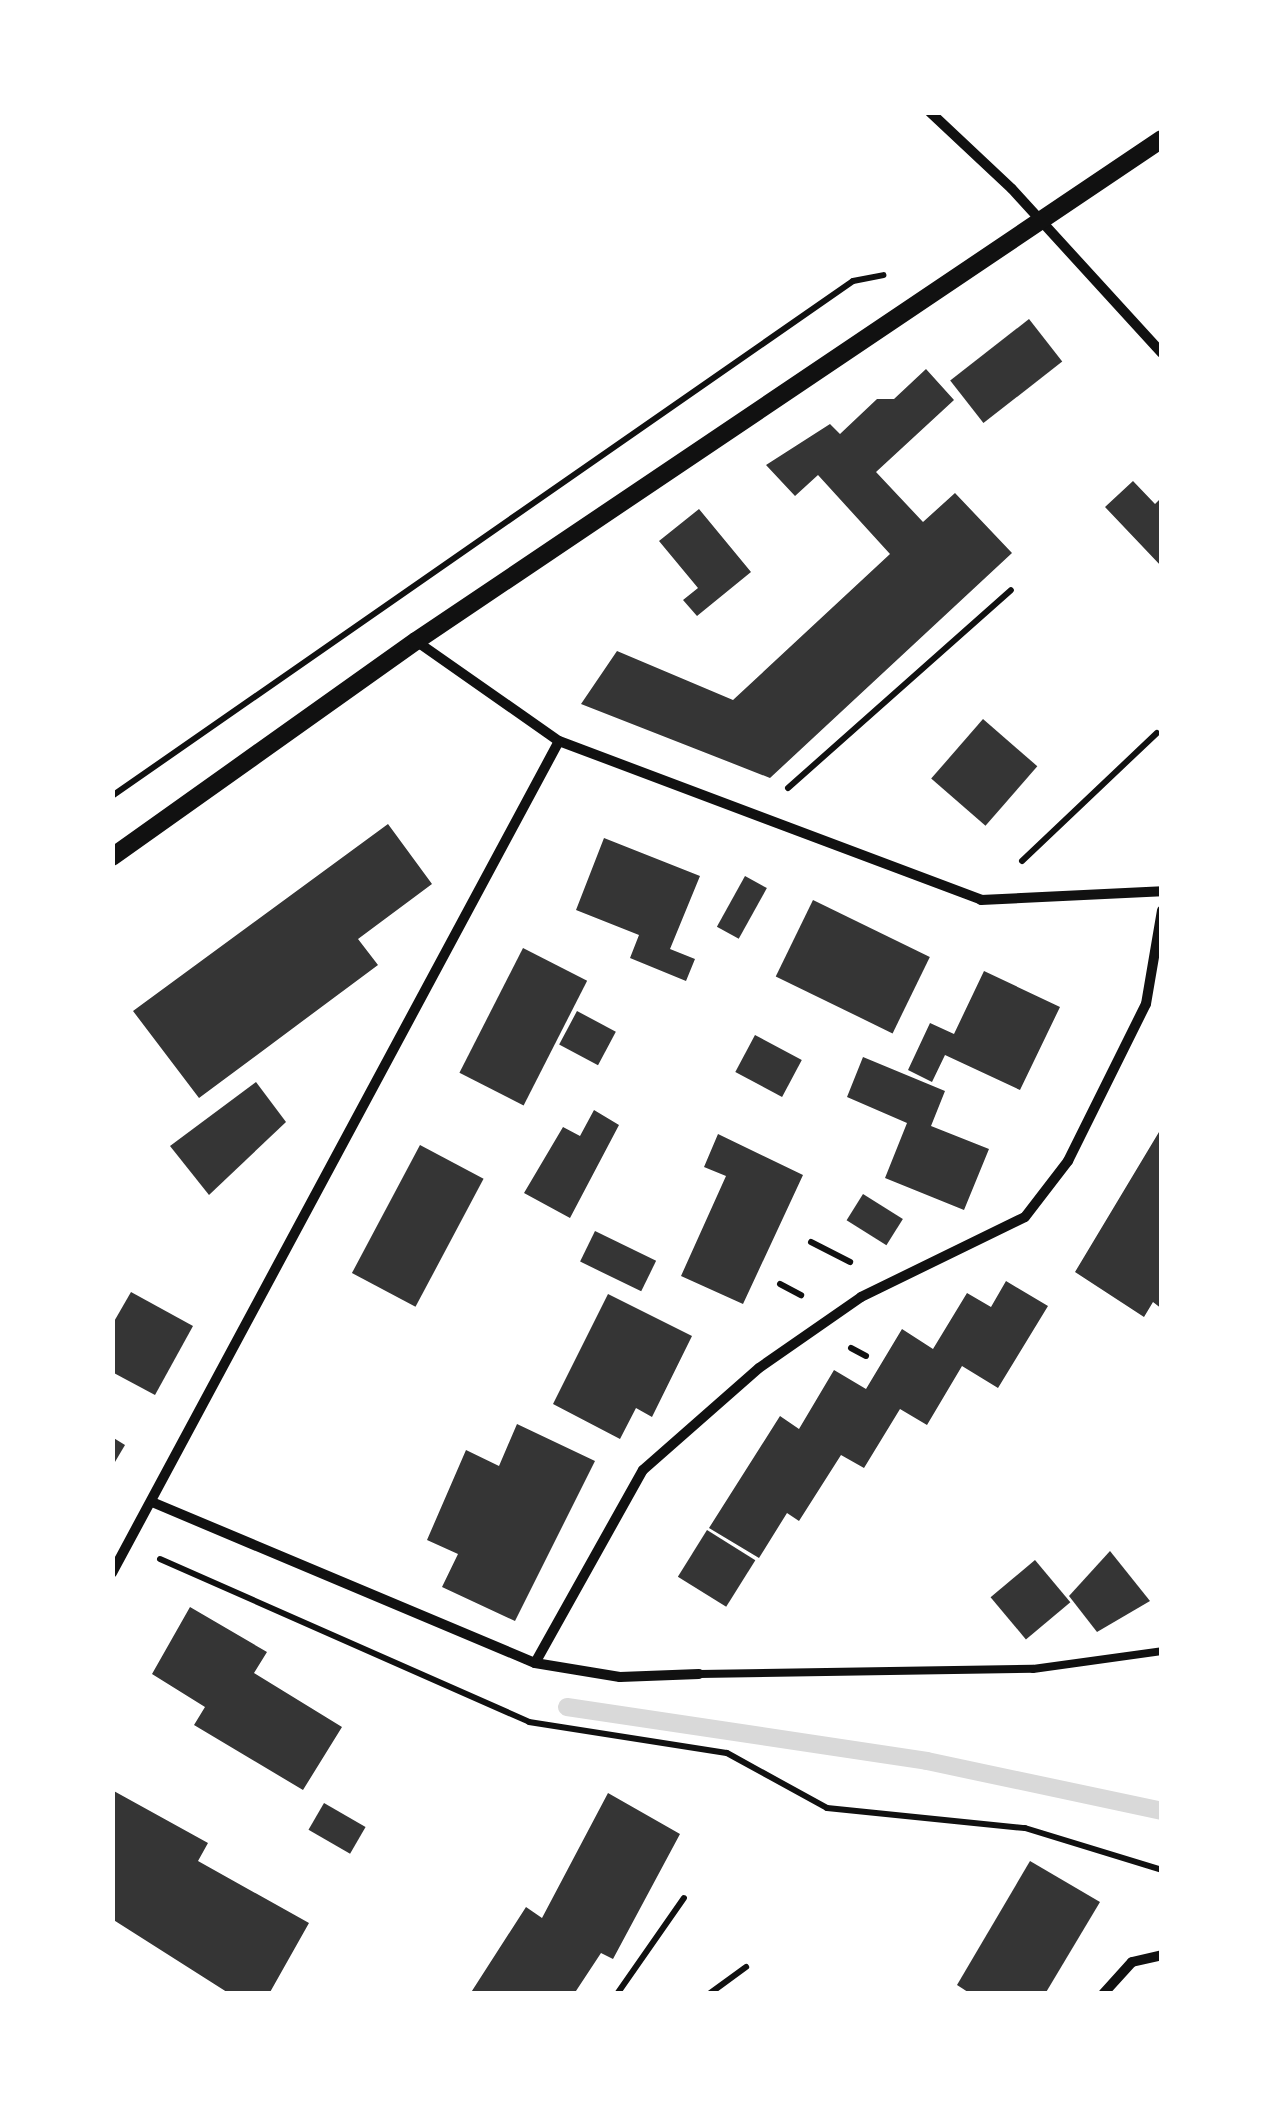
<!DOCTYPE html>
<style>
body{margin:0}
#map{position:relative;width:1274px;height:2106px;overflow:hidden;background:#fff;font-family:"Source Sans 3",sans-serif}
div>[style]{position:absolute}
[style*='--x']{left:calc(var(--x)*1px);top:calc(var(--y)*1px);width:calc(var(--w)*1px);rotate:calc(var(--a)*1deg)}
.stream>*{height:18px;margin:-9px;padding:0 9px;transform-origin:9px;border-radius:9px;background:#d9d9d9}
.building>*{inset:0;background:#353535;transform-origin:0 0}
.path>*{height:6px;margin:-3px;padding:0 3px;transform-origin:3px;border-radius:3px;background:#111}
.service>*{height:8px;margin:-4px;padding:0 4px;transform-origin:4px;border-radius:4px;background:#111}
.minor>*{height:10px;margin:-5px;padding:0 5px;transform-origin:5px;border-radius:5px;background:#111}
.tertiary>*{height:18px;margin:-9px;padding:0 9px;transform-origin:9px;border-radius:9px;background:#111}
span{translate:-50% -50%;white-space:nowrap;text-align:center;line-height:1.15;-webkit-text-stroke:8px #fff;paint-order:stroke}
.frame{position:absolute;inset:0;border:115px solid #fff;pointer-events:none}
</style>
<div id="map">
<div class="stream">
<i style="--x:567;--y:1707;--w:364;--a:8.5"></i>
<i style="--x:927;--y:1761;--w:240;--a:12"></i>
</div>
<div class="building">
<i style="left:1029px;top:319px;width:54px;height:100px;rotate:52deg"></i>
<i style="clip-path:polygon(926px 369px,954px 400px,876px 472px,923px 522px,955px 493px,1012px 553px,770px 778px,581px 704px,617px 651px,733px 700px,890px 554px,818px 475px,795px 496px,766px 465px,830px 424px,840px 434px,877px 399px,894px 399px)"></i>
<i style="clip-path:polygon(1133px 481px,1155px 504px,1162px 497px,1162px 567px,1105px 507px)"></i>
<i style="clip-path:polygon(699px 509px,751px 572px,697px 616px,683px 600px,698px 588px,659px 541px)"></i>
<i style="left:983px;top:719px;width:72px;height:79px;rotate:41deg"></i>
<i style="clip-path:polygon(388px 824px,432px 884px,358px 939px,378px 965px,199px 1098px,133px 1011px)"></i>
<i style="clip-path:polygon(604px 838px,700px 876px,670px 949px,695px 959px,686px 981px,630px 958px,639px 935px,576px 910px)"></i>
<i style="left:745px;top:876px;width:25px;height:58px;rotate:29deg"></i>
<i style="left:813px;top:900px;width:130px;height:85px;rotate:26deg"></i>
<i style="left:523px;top:948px;width:72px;height:140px;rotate:27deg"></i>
<i style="clip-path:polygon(984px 971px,1060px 1007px,1020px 1090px,945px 1055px,932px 1082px,908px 1070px,930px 1023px,954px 1034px)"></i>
<i style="left:577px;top:1011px;width:44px;height:38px;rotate:28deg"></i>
<i style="left:755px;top:1035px;width:53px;height:42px;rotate:28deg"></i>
<i style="clip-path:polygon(863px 1057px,945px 1091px,931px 1126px,989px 1149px,964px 1210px,885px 1178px,907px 1123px,847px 1097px)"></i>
<i style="clip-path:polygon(256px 1082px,286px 1122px,209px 1195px,170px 1146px)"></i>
<i style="clip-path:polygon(594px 1110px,619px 1125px,570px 1218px,524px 1193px,563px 1127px,580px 1136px)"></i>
<i style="clip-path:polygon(1162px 1127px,1162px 1309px,1153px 1302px,1144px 1317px,1075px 1272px)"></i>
<i style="clip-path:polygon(718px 1134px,803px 1175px,743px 1304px,681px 1276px,726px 1176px,704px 1167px)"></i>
<i style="left:420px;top:1145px;width:72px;height:145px;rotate:28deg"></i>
<i style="left:863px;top:1194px;width:47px;height:31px;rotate:32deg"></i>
<i style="left:595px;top:1231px;width:68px;height:34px;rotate:26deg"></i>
<i style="clip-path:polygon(1006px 1281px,1048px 1306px,998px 1388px,962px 1366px,927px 1425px,900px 1409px,864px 1468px,841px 1455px,799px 1521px,787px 1513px,759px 1558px,709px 1528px,780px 1416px,799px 1429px,834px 1370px,866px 1389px,902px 1329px,933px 1349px,967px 1293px,991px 1307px)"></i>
<i style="clip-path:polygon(131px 1292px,193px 1326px,155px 1395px,112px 1372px,112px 1325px)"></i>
<i style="clip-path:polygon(608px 1294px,692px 1336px,652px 1417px,636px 1408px,620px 1439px,553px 1404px)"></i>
<i style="clip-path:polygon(517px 1424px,595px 1461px,515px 1621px,442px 1587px,458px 1554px,427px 1540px,466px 1450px,499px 1466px)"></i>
<i style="clip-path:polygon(112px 1437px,125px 1445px,112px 1467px)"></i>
<i style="left:707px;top:1530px;width:57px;height:55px;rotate:32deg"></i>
<i style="clip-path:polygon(1110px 1551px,1150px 1601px,1097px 1632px,1069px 1596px)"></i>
<i style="left:1035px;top:1560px;width:55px;height:58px;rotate:50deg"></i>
<i style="clip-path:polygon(190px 1607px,267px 1652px,254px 1673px,342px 1727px,303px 1790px,194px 1725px,205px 1707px,152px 1674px)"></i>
<i style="clip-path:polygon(112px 1790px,208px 1843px,198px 1861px,309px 1923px,269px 1994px,230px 1994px,112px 1919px)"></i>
<i style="clip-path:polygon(608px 1793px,680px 1834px,613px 1959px,601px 1953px,574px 1994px,470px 1994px,526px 1907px,542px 1918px)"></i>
<i style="left:324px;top:1803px;width:48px;height:31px;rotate:30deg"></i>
<i style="clip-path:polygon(1030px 1861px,1100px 1902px,1045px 1994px,971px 1994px,957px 1985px)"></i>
</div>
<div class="path">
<i style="--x:788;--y:788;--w:298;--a:-41.6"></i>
<i style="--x:112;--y:796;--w:902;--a:-34.8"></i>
<i style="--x:853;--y:281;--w:31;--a:-11"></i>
<i style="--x:1022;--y:861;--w:186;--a:-43.5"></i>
<i style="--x:811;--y:1242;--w:44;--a:27.1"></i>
<i style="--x:780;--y:1284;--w:24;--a:28"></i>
<i style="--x:851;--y:1348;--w:17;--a:28"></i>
<i style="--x:160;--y:1559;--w:403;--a:23.8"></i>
<i style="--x:529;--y:1722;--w:200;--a:8.9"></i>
<i style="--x:727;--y:1753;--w:114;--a:28.8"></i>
<i style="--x:827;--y:1808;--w:199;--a:5.8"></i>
<i style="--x:1025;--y:1828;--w:143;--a:17"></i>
<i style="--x:617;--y:1994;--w:117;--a:-55.1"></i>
<i style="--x:709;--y:1994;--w:46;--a:-36.1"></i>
</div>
<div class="service">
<i style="--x:699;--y:1674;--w:334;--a:-0.9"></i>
<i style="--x:1033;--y:1669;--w:130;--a:-7.9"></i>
</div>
<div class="minor">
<i style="--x:930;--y:112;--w:112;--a:43.2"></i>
<i style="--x:1012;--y:189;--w:222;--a:47.6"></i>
<i style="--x:416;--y:641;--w:174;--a:35"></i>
<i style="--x:559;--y:741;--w:451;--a:20.6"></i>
<i style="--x:981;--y:900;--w:181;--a:-2.8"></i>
<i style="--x:152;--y:1502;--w:415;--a:22.8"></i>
<i style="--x:535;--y:1663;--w:221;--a:-60.8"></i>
<i style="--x:643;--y:1470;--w:154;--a:-41.3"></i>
<i style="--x:759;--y:1368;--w:124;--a:-34.8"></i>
<i style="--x:861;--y:1297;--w:182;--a:-26"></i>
<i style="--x:1025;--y:1217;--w:71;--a:-52.5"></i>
<i style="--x:1068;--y:1161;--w:175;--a:-63.6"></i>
<i style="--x:1146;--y:1004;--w:95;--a:-80.3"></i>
<i style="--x:112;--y:1573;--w:944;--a:-61.75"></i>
<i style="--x:535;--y:1663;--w:86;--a:9.4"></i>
<i style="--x:620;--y:1677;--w:79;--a:-2.2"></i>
<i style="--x:1103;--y:1994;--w:43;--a:-47.8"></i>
<i style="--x:1132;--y:1962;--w:31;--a:-13"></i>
</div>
<div class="tertiary">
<i style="--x:112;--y:857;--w:373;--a:-35.4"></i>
<i style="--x:416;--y:641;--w:899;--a:-33.94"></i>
</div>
<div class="frame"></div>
</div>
